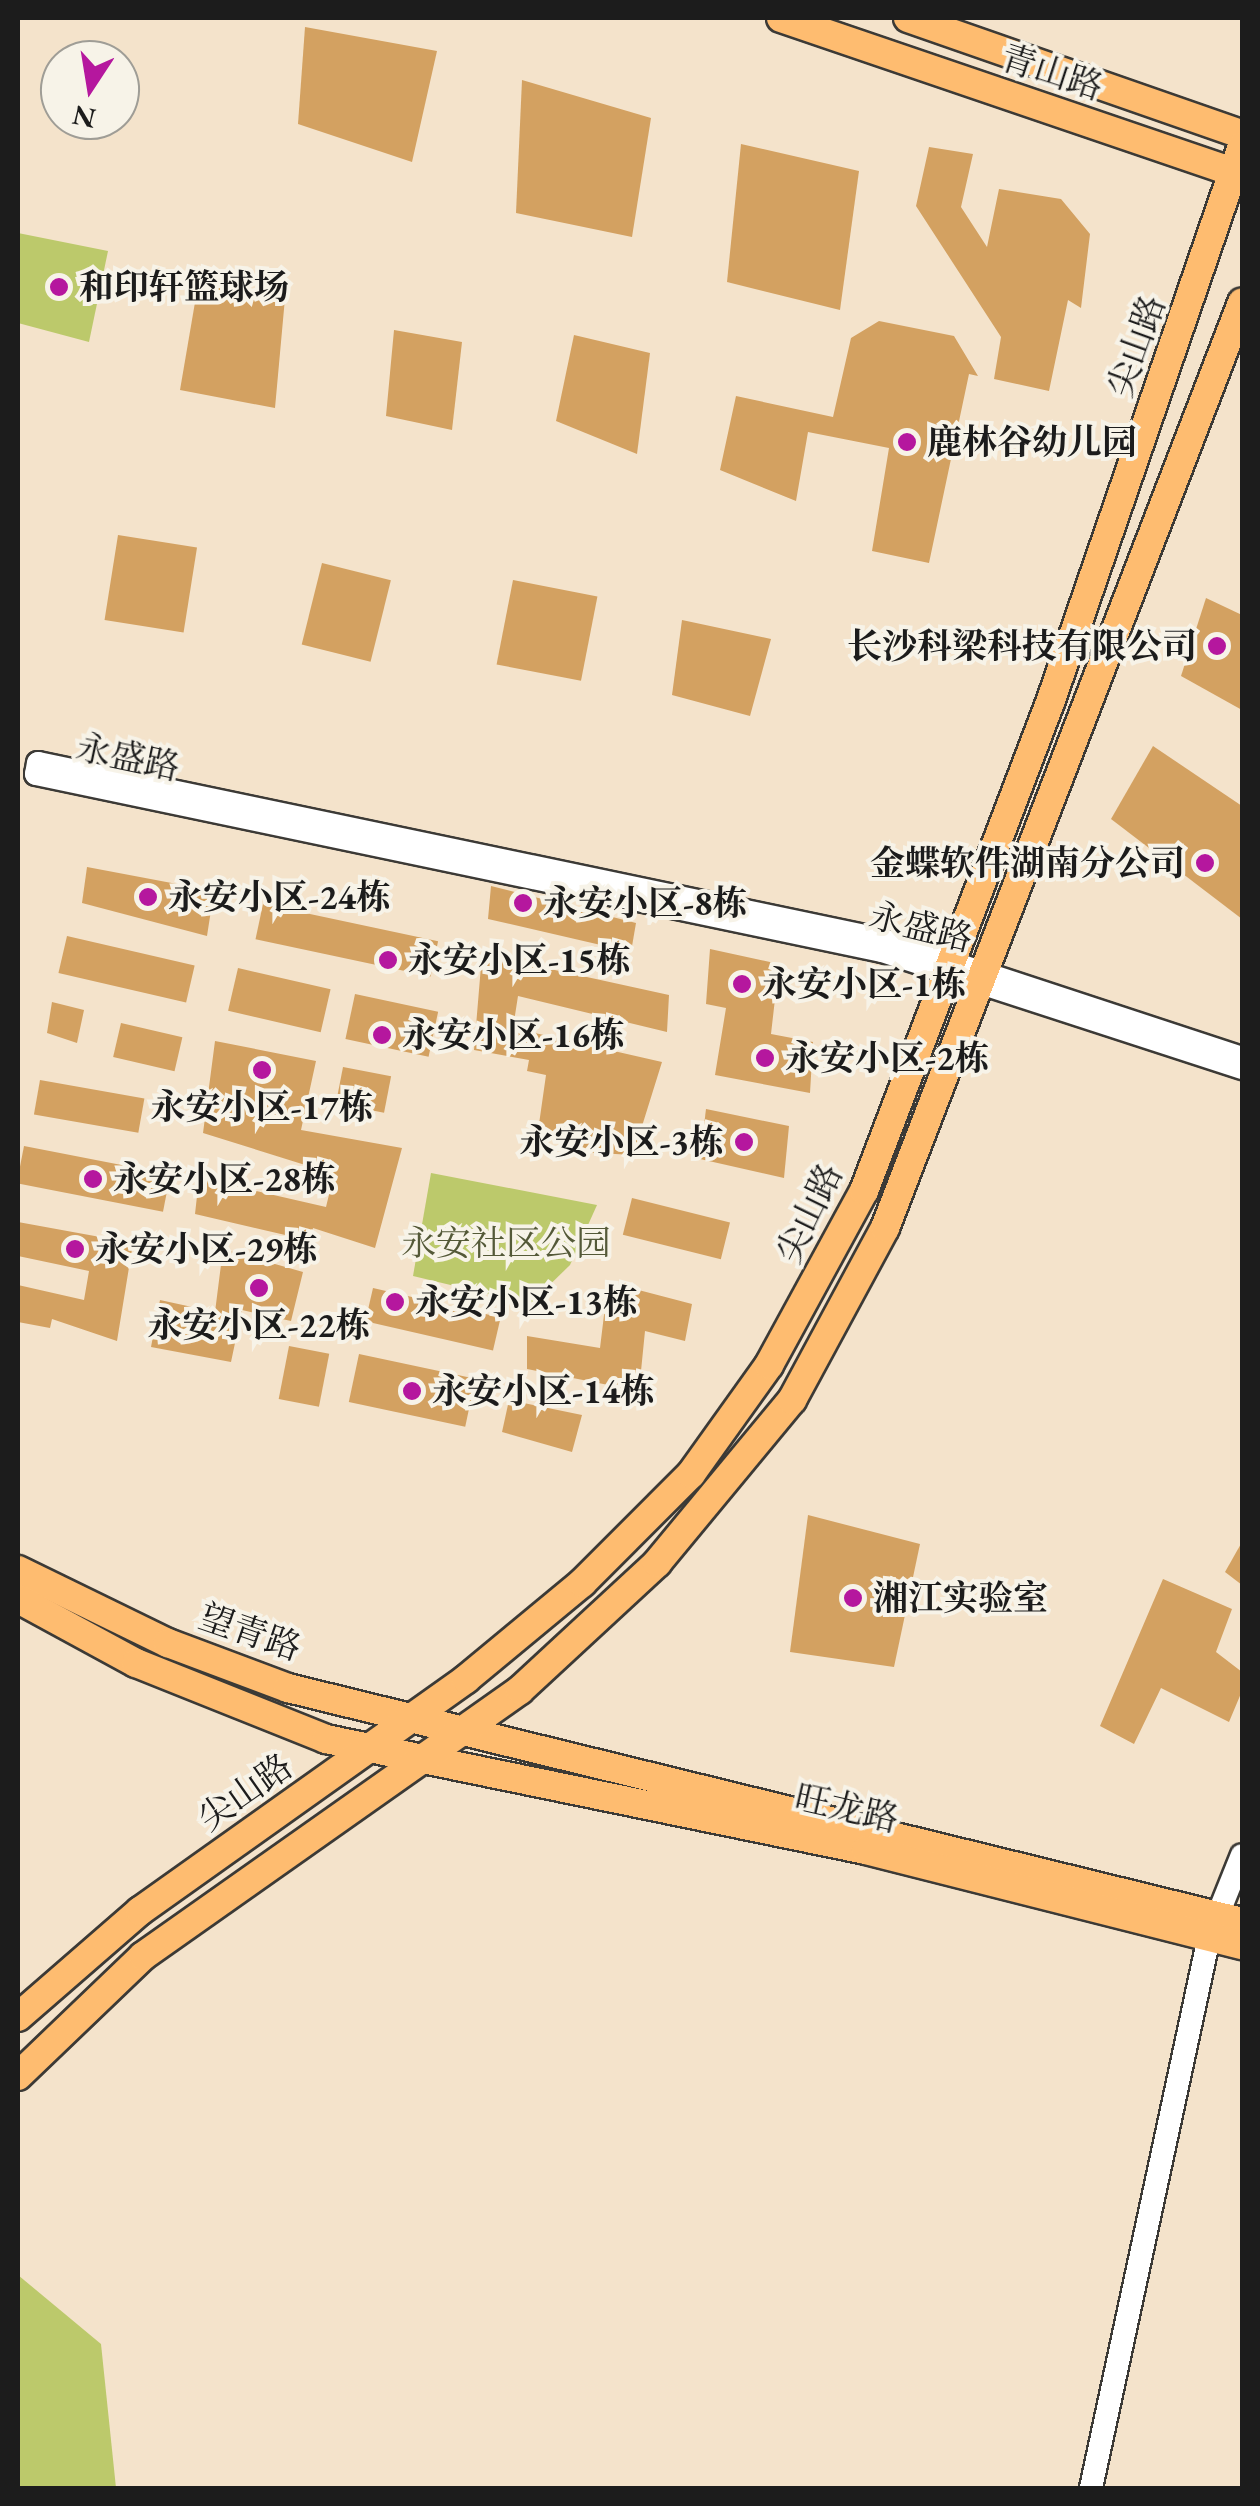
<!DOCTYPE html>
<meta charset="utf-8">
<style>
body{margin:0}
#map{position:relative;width:1260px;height:2506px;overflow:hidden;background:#f4e3cb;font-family:"EB Garamond","Noto Serif SC",serif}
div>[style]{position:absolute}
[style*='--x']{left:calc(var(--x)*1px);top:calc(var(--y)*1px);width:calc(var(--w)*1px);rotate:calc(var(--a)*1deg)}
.green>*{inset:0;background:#bcc96b}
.building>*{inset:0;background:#d3a161;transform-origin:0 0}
.roads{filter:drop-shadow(2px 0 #3c3a36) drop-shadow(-2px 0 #3c3a36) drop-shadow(0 2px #3c3a36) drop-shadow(0 -2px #3c3a36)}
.minor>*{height:22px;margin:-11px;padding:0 11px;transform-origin:11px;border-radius:11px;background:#fff}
.major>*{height:28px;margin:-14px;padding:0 14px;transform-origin:14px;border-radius:14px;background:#febc70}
.dots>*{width:28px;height:28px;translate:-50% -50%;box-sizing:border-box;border:5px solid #f7f3e8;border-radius:50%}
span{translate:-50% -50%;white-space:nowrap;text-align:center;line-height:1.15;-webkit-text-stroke:8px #f7f3e8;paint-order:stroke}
.street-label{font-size:35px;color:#1c1c1c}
.poi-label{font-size:35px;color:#1c1c1c;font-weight:700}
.left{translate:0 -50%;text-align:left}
.right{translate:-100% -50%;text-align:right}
.park-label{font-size:35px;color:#545938}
.frame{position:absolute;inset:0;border:20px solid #1c1c1c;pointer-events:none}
.north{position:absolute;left:40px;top:40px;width:100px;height:100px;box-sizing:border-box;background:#f7f3e8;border:2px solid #9f9d96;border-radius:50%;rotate:192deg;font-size:28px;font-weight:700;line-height:40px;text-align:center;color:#1c1c1c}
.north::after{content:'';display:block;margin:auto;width:35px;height:45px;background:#b5179e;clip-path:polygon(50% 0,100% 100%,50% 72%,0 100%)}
</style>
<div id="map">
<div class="green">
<i style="clip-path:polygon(18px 233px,108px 251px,89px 342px,18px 323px)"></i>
<i style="clip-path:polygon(431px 1173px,597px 1205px,570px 1265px,530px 1304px,413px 1276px)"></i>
<i style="clip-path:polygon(18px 2275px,101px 2344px,116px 2488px,18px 2488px)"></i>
</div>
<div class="building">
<i style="clip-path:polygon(305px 27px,437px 51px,412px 162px,298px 124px)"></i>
<i style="clip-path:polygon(522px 80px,651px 118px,632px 237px,516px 213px)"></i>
<i style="clip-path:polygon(741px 144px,859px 171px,840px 310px,727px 282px)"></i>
<i style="clip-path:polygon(929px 147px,973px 154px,961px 207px,987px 247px,999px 189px,1061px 199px,1090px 234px,1081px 308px,1068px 300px,1049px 391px,994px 379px,1001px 337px,916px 206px)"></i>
<i style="clip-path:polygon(199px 279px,285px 298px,275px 408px,180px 390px)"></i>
<i style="clip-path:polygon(879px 321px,954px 336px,978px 376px,969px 374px,929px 563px,872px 551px,889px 448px,808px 432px,796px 501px,720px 470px,736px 396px,833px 417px,851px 338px)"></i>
<i style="clip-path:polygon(394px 330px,462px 342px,452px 430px,386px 416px)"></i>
<i style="clip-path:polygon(574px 335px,650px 353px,637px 454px,556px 421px)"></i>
<i style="left:118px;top:535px;width:80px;height:86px;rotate:9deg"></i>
<i style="left:322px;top:563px;width:71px;height:84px;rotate:14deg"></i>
<i style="left:513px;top:580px;width:86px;height:86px;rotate:11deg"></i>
<i style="clip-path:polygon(1206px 598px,1242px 615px,1242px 710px,1181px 676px)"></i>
<i style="clip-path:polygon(682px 620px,771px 639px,750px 716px,672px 695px)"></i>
<i style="clip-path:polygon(1153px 746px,1242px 806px,1242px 919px,1111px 819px)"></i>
<i style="clip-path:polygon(87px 867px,214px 891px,207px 936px,82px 903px)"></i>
<i style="clip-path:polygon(491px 886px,636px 923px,631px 952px,488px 919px)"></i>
<i style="left:263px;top:904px;width:179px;height:36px;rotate:12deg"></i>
<i style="left:67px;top:936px;width:131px;height:38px;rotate:13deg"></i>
<i style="clip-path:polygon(710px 949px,779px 964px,771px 1034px,813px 1042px,810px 1093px,715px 1075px,726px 1008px,706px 1004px)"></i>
<i style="clip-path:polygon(482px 954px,669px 995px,667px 1032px,518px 996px,513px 1028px,662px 1062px,633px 1155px,580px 1152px,583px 1143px,538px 1131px,546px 1075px,527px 1071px,529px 1060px,474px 1050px)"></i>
<i style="left:238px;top:968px;width:95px;height:44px;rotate:13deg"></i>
<i style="left:355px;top:994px;width:85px;height:46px;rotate:12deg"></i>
<i style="clip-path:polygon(52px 1002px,84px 1010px,77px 1043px,47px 1033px)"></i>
<i style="left:121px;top:1023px;width:63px;height:35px;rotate:13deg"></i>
<i style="clip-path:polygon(215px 1041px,316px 1061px,301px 1130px,402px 1148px,375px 1248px,313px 1228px,311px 1241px,195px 1214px,199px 1178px,326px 1207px,334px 1174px,203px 1133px)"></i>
<i style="left:343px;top:1067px;width:49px;height:37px;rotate:11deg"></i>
<i style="left:40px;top:1080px;width:106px;height:35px;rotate:10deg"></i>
<i style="clip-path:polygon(706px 1109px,789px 1126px,784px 1178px,700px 1159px)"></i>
<i style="left:24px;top:1146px;width:149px;height:38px;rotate:11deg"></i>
<i style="left:632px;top:1198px;width:101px;height:38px;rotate:14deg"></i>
<i style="clip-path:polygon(18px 1222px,133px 1243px,117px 1341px,52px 1319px,50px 1328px,18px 1322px,18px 1285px,84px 1300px,89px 1271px,18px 1256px)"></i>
<i style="clip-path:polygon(223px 1249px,303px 1272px,291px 1321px,242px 1310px,231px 1362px,151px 1347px,160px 1300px,215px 1312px)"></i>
<i style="clip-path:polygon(608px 1282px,692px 1304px,685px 1341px,645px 1331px,639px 1391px,527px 1369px,527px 1336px,600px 1348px)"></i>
<i style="left:373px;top:1288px;width:131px;height:34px;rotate:13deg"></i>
<i style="left:289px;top:1346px;width:41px;height:54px;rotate:11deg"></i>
<i style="left:359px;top:1354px;width:119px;height:49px;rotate:12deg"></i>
<i style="clip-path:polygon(509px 1400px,582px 1415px,572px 1452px,502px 1432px)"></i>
<i style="clip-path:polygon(808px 1515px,920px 1544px,894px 1667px,790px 1652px)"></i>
<i style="clip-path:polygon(1242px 1542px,1242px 1585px,1225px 1572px)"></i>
<i style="clip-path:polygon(1163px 1579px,1232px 1609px,1216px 1652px,1242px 1672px,1242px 1691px,1229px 1722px,1161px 1688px,1134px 1744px,1100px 1726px)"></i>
</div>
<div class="roads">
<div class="minor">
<i style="--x:1242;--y:1058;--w:377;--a:-161.8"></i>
<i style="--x:884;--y:940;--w:864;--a:-168.18"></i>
<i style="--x:38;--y:763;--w:11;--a:100"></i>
<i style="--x:36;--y:774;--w:864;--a:11.82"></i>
<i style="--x:882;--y:951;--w:379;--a:18"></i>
<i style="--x:1091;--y:2488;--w:563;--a:-77.91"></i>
<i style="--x:1209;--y:1937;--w:88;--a:-68.1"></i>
</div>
<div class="major">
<i style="--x:781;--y:18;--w:487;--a:18.8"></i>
<i style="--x:908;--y:18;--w:354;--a:19.2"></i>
<i style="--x:18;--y:1570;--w:167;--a:26"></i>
<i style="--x:168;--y:1643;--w:128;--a:20.6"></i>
<i style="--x:288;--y:1688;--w:982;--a:13.78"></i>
<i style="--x:18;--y:1599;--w:134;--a:28.5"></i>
<i style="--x:136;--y:1663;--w:205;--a:21.8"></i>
<i style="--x:326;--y:1739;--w:551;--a:11.62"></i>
<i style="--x:866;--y:1850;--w:388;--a:14.2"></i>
<i style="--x:18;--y:2017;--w:162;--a:-41"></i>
<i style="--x:140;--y:1911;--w:400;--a:-35.4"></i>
<i style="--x:466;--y:1679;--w:151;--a:-39.6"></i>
<i style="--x:582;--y:1583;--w:154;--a:-45"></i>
<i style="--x:691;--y:1474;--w:134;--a:-54.4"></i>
<i style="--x:769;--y:1365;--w:198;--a:-61.4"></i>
<i style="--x:864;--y:1191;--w:525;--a:-69.15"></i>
<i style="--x:1051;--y:700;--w:586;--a:-70.98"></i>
<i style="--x:18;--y:2076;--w:173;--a:-43.8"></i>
<i style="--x:143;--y:1956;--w:461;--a:-35.2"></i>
<i style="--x:520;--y:1690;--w:187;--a:-42.8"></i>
<i style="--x:657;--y:1563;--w:212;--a:-50.4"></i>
<i style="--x:792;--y:1400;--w:196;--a:-61.6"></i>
<i style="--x:885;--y:1228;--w:992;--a:-68.9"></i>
</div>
</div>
<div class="dots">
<i style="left:59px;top:287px;background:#b5179e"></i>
<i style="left:907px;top:442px;background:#b5179e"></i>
<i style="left:1217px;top:646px;background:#b5179e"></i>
<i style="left:1205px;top:863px;background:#b5179e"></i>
<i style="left:148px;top:897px;background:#b5179e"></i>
<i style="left:523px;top:903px;background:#b5179e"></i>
<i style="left:388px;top:960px;background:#b5179e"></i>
<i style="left:742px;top:984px;background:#b5179e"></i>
<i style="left:382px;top:1035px;background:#b5179e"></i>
<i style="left:765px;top:1058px;background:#b5179e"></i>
<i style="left:262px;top:1070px;background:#b5179e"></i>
<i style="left:744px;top:1142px;background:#b5179e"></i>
<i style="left:93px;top:1179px;background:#b5179e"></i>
<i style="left:75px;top:1249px;background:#b5179e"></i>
<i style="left:259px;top:1288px;background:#b5179e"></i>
<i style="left:395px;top:1302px;background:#b5179e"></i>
<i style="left:412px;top:1391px;background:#b5179e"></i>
<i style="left:853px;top:1598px;background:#b5179e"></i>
</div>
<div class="street-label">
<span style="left:1052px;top:72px;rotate:18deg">青山路</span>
<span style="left:1136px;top:346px;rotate:-70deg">尖山路</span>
<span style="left:128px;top:757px;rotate:12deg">永盛路</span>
<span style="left:921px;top:927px;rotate:14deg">永盛路</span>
<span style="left:809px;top:1213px;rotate:-64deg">尖山路</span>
<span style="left:250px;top:1632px;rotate:19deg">望青路</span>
<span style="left:245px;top:1792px;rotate:-35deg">尖山路</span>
<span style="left:847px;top:1808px;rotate:13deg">旺龙路</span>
</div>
<div class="poi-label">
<span class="left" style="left:79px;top:287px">和印轩篮球场</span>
<span class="left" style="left:927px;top:442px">鹿林谷幼儿园</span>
<span class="right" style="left:1197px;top:646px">长沙科梁科技有限公司</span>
<span class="right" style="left:1185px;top:863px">金蝶软件湖南分公司</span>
<span class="left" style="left:168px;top:897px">永安小区-24栋</span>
<span class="left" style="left:543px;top:903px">永安小区-8栋</span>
<span class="left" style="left:408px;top:960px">永安小区-15栋</span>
<span class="left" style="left:762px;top:984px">永安小区-1栋</span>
<span class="left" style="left:402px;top:1035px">永安小区-16栋</span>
<span class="left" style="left:785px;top:1058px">永安小区-2栋</span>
<span style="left:262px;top:1107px">永安小区-17栋</span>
<span class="right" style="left:724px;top:1142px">永安小区-3栋</span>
<span class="left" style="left:113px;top:1179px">永安小区-28栋</span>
<span class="left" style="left:95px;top:1249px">永安小区-29栋</span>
<span class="left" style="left:415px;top:1302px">永安小区-13栋</span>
<span style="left:259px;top:1325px">永安小区-22栋</span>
<span class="left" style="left:432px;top:1391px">永安小区-14栋</span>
<span class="left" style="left:873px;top:1598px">湘江实验室</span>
</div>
<div class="park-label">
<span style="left:506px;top:1243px">永安社区公园</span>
</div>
<div class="frame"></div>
<div class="north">N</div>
</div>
